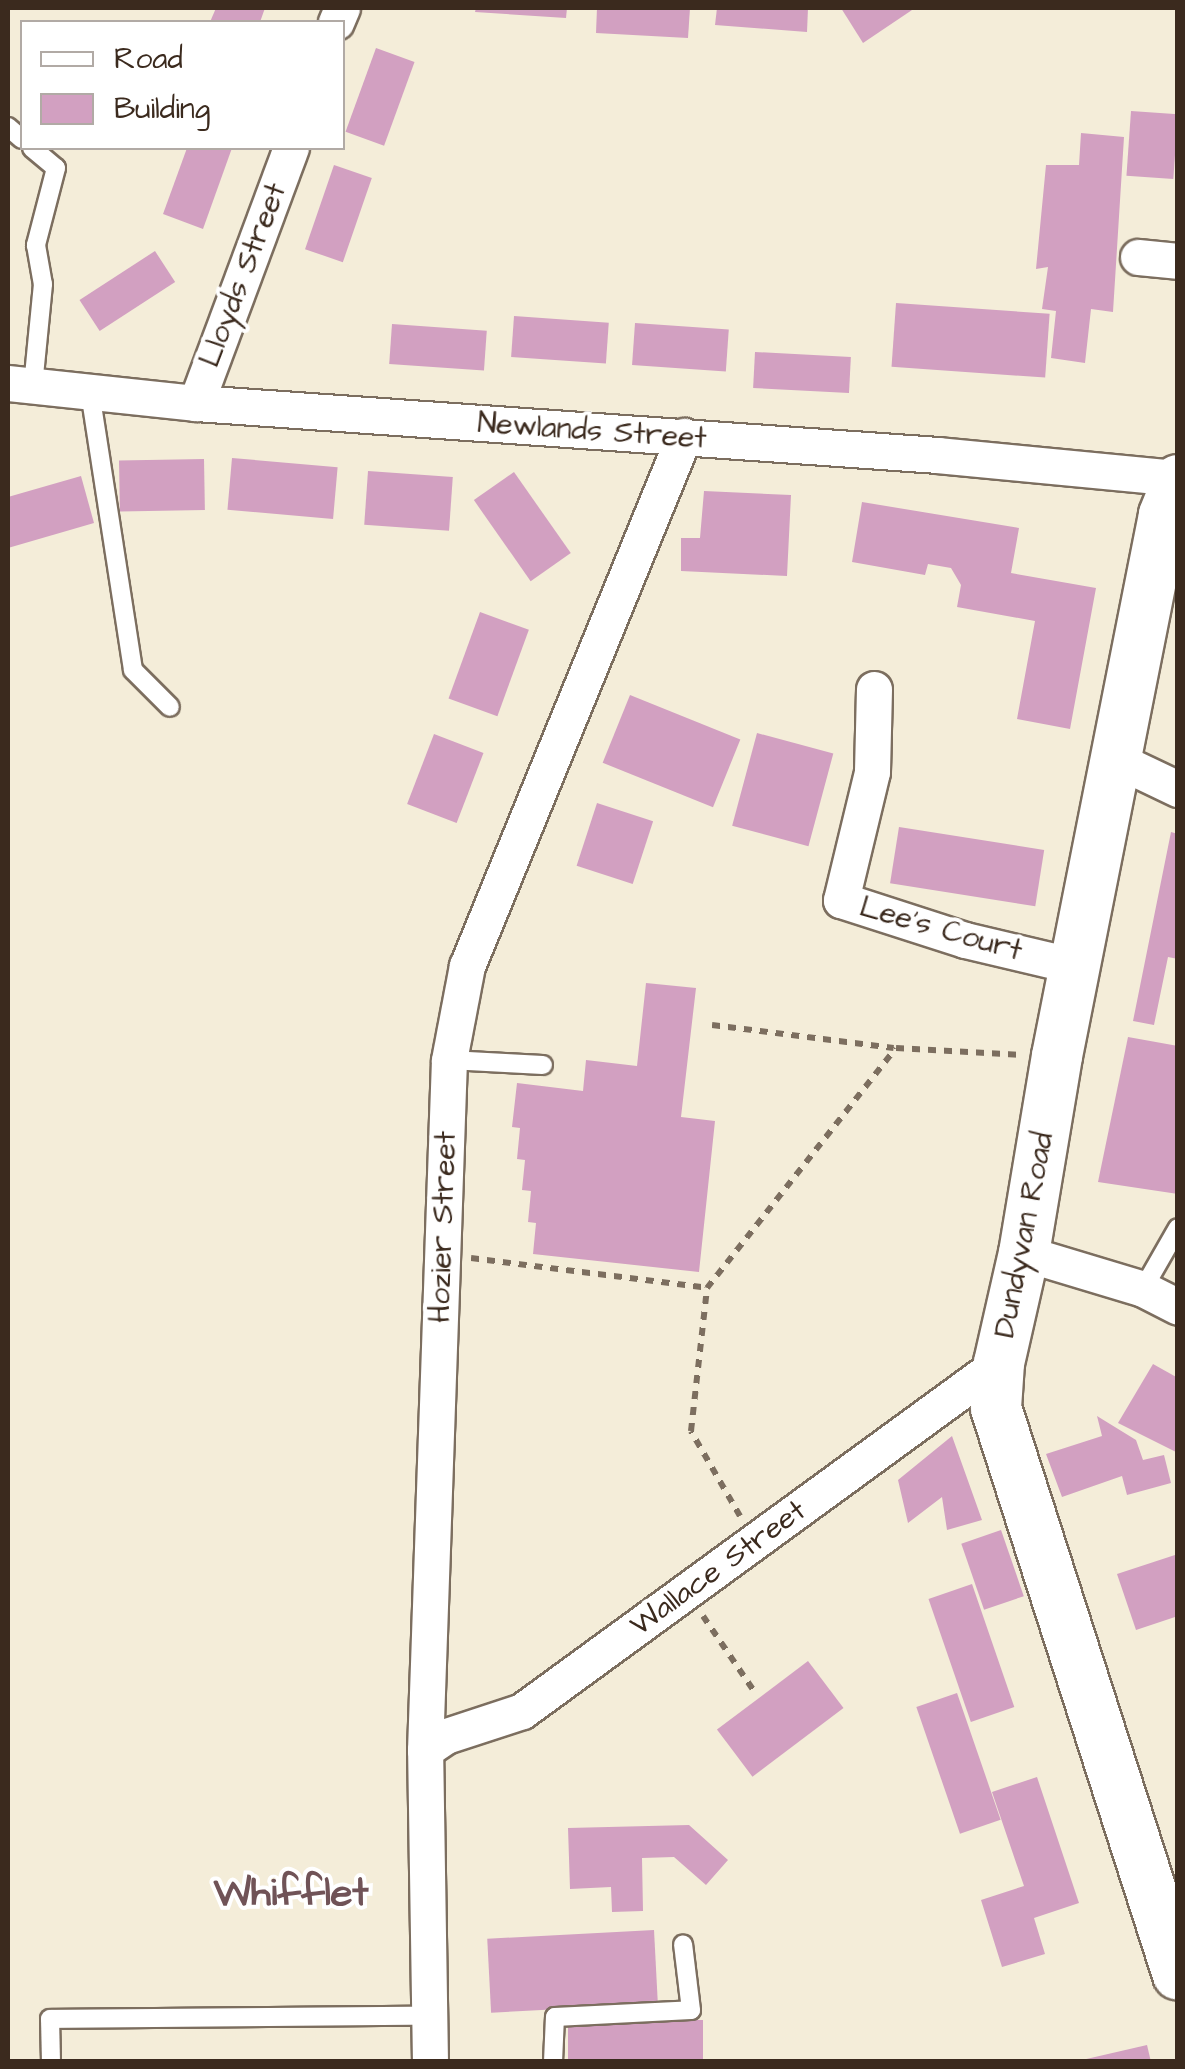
<!DOCTYPE html>
<style>
body{margin:0}
#map{position:relative;width:1185px;height:2069px;overflow:hidden;background:#f4edd9;font-family:"Architects Daughter",sans-serif}
div>[style]{position:absolute}
[style*='--x']{left:calc(var(--x)*1px);top:calc(var(--y)*1px);width:calc(var(--w)*1px);rotate:calc(var(--a)*1deg)}
.building>*{inset:0;background:#d2a0c1;transform-origin:0 0}
.path>*{height:6px;margin-top:-3px;transform-origin:0;background:repeating-linear-gradient(90deg,#7c6e5f 0 8px,transparent 0 16px)}
.roads{filter:drop-shadow(2px 0 #7c6e5f) drop-shadow(-2px 0 #7c6e5f) drop-shadow(0 2px #7c6e5f) drop-shadow(0 -2px #7c6e5f)}
.service>*{height:18px;margin:-9px;padding:0 9px;transform-origin:9px;border-radius:9px;background:#fff}
.minor>*{height:35px;margin:-17.5px;padding:0 17.5px;transform-origin:17.5px;border-radius:17.5px;background:#fff}
.secondary>*{height:50px;margin:-25px;padding:0 25px;transform-origin:25px;border-radius:25px;background:#fff}
span{translate:-50% -50%;white-space:nowrap;text-align:center;line-height:1.15;-webkit-text-stroke:8px #fff;paint-order:stroke}
.street-label{font-size:30px;color:#3b2a1e}
.district-label{font-size:40px;color:#705357;font-weight:700}
.frame{position:absolute;inset:0;border:10px solid #3b2a1e;pointer-events:none}
.legend{position:absolute;left:20px;top:20px;width:325px;height:130px;box-sizing:border-box;background:#fff;border:2px solid #b1aaa5;margin:0;padding:12px 18px;list-style:none;font-size:30px;color:#3b2a1e}
.legend li{display:flex;align-items:center;gap:20px;height:50px}
.legend b{width:50px;border:2px solid #b1aaa5}
</style>
<div id="map">
<div class="building">
<i style="clip-path:polygon(216px 8px,265px 8px,260px 22px,210px 22px)"></i>
<i style="clip-path:polygon(476px 8px,567px 8px,566px 18px,475px 12px)"></i>
<i style="clip-path:polygon(597px 8px,690px 8px,688px 38px,596px 33px)"></i>
<i style="clip-path:polygon(717px 8px,808px 8px,807px 32px,715px 25px)"></i>
<i style="clip-path:polygon(841px 8px,915px 8px,863px 43px)"></i>
<i style="left:376px;top:48px;width:41px;height:89px;rotate:20deg"></i>
<i style="left:1131px;top:111px;width:47px;height:65px;rotate:4deg"></i>
<i style="clip-path:polygon(1081px 133px,1124px 137px,1113px 312px,1091px 309px,1085px 363px,1051px 358px,1056px 311px,1042px 309px,1048px 267px,1036px 269px,1046px 165px,1079px 165px)"></i>
<i style="clip-path:polygon(187px 148px,232px 148px,203px 229px,163px 214px)"></i>
<i style="left:334px;top:165px;width:40px;height:89px;rotate:19deg"></i>
<i style="left:155px;top:251px;width:37px;height:90px;rotate:57deg"></i>
<i style="left:896px;top:303px;width:154px;height:64px;rotate:4deg"></i>
<i style="left:514px;top:316px;width:95px;height:41px;rotate:4deg"></i>
<i style="left:635px;top:323px;width:94px;height:42px;rotate:4deg"></i>
<i style="left:392px;top:324px;width:95px;height:40px;rotate:4deg"></i>
<i style="left:755px;top:352px;width:96px;height:36px;rotate:3deg"></i>
<i style="left:232px;top:458px;width:106px;height:52px;rotate:5deg"></i>
<i style="left:204px;top:459px;width:51px;height:85px;rotate:89deg"></i>
<i style="left:368px;top:471px;width:85px;height:54px;rotate:4deg"></i>
<i style="left:514px;top:472px;width:99px;height:49px;rotate:55deg"></i>
<i style="clip-path:polygon(81px 476px,94px 523px,8px 548px,8px 497px)"></i>
<i style="clip-path:polygon(704px 491px,791px 495px,787px 576px,681px 571px,681px 538px,700px 538px)"></i>
<i style="clip-path:polygon(862px 502px,1019px 528px,1011px 573px,1096px 588px,1070px 729px,1017px 719px,1035px 621px,957px 607px,961px 585px,951px 568px,928px 564px,925px 575px,852px 562px)"></i>
<i style="left:480px;top:612px;width:52px;height:92px;rotate:20deg"></i>
<i style="left:630px;top:695px;width:119px;height:73px;rotate:22deg"></i>
<i style="left:757px;top:733px;width:79px;height:96px;rotate:15deg"></i>
<i style="left:434px;top:734px;width:53px;height:75px;rotate:21deg"></i>
<i style="left:597px;top:803px;width:59px;height:66px;rotate:18deg"></i>
<i style="left:899px;top:827px;width:147px;height:57px;rotate:9deg"></i>
<i style="clip-path:polygon(1171px 832px,1178px 834px,1178px 959px,1168px 957px,1154px 1025px,1133px 1021px)"></i>
<i style="clip-path:polygon(646px 983px,696px 988px,681px 1117px,715px 1121px,699px 1272px,533px 1254px,536px 1223px,528px 1222px,531px 1191px,522px 1190px,525px 1160px,517px 1159px,520px 1128px,512px 1127px,517px 1083px,583px 1091px,586px 1060px,637px 1066px)"></i>
<i style="clip-path:polygon(1128px 1037px,1178px 1046px,1178px 1194px,1098px 1182px)"></i>
<i style="clip-path:polygon(1153px 1364px,1178px 1378px,1178px 1453px,1118px 1423px)"></i>
<i style="clip-path:polygon(1097px 1416px,1136px 1440px,1143px 1460px,1164px 1455px,1171px 1483px,1127px 1495px,1122px 1476px,1062px 1497px,1046px 1454px,1102px 1436px)"></i>
<i style="clip-path:polygon(952px 1436px,982px 1520px,947px 1530px,942px 1497px,908px 1523px,898px 1480px)"></i>
<i style="left:1001px;top:1530px;width:70px;height:42px;rotate:71deg"></i>
<i style="clip-path:polygon(1178px 1554px,1178px 1616px,1136px 1630px,1117px 1574px)"></i>
<i style="left:972px;top:1584px;width:130px;height:46px;rotate:71deg"></i>
<i style="left:808px;top:1661px;width:59px;height:114px;rotate:53deg"></i>
<i style="left:957px;top:1693px;width:134px;height:43px;rotate:71deg"></i>
<i style="clip-path:polygon(1037px 1777px,1079px 1903px,1034px 1918px,1045px 1954px,1002px 1967px,981px 1900px,1024px 1886px,992px 1792px)"></i>
<i style="clip-path:polygon(689px 1825px,728px 1860px,706px 1885px,674px 1857px,642px 1858px,643px 1911px,612px 1912px,611px 1887px,570px 1889px,568px 1828px)"></i>
<i style="left:654px;top:1930px;width:74px;height:167px;rotate:87deg"></i>
<i style="left:703px;top:2020px;width:42px;height:135px;rotate:90deg"></i>
<i style="clip-path:polygon(1147px 2045px,1151px 2062px,1082px 2062px,1082px 2060px)"></i>
</div>
<div class="path">
<i style="--x:712;--y:1025;--w:183;--a:7.2"></i>
<i style="--x:471;--y:1258;--w:238;--a:7.2"></i>
<i style="--x:740;--y:1516;--w:98;--a:-120"></i>
<i style="--x:691;--y:1431;--w:144;--a:-83.6"></i>
<i style="--x:707;--y:1288;--w:305;--a:-51.8"></i>
<i style="--x:896;--y:1048;--w:125;--a:3.2"></i>
<i style="--x:703;--y:1616;--w:94;--a:55.8"></i>
</div>
<div class="roads">
<div class="service">
<i style="--x:8;--y:127;--w:18;--a:41"></i>
<i style="--x:32;--y:148;--w:31;--a:40"></i>
<i style="--x:56;--y:168;--w:80;--a:104.6"></i>
<i style="--x:36;--y:245;--w:40;--a:80"></i>
<i style="--x:43;--y:284;--w:102;--a:95.6"></i>
<i style="--x:90;--y:392;--w:281;--a:81.2"></i>
<i style="--x:133;--y:670;--w:52;--a:45"></i>
<i style="--x:449;--y:1060;--w:94;--a:3"></i>
<i style="--x:1143;--y:1289;--w:70;--a:-60.2"></i>
<i style="--x:51;--y:2062;--w:43;--a:-91.3"></i>
<i style="--x:50;--y:2019;--w:380;--a:-0.5"></i>
<i style="--x:553;--y:2062;--w:45;--a:-87.5"></i>
<i style="--x:555;--y:2017;--w:136;--a:-2.9"></i>
<i style="--x:691;--y:2010;--w:66;--a:-96.9"></i>
</div>
<div class="minor">
<i style="--x:336;--y:22;--w:15;--a:-67"></i>
<i style="--x:1138;--y:257;--w:40;--a:5.7"></i>
<i style="--x:8;--y:383;--w:189;--a:6.1"></i>
<i style="--x:196;--y:403;--w:743;--a:4.01"></i>
<i style="--x:937;--y:455;--w:242;--a:5.5"></i>
<i style="--x:196;--y:403;--w:272;--a:-69.6"></i>
<i style="--x:874;--y:689;--w:83;--a:91.4"></i>
<i style="--x:872;--y:772;--w:132;--a:103.6"></i>
<i style="--x:841;--y:900;--w:130;--a:17.9"></i>
<i style="--x:965;--y:940;--w:113;--a:13.3"></i>
<i style="--x:1115;--y:759;--w:70;--a:25.5"></i>
<i style="--x:1024;--y:1253;--w:124;--a:16.8"></i>
<i style="--x:1143;--y:1289;--w:39;--a:27"></i>
<i style="--x:425;--y:1750;--w:25;--a:-34"></i>
<i style="--x:446;--y:1736;--w:80;--a:-18.2"></i>
<i style="--x:522;--y:1711;--w:590;--a:-36.11"></i>
<i style="--x:430;--y:2062;--w:312;--a:-90.9"></i>
<i style="--x:425;--y:1750;--w:690;--a:-88.01"></i>
<i style="--x:449;--y:1060;--w:96;--a:-79.2"></i>
<i style="--x:467;--y:966;--w:573;--a:-67.73"></i>
</div>
<div class="secondary">
<i style="--x:1178;--y:480;--w:38;--a:112"></i>
<i style="--x:1164;--y:515;--w:551;--a:101.19"></i>
<i style="--x:1057;--y:1056;--w:200;--a:99.5"></i>
<i style="--x:1024;--y:1253;--w:113;--a:102.8"></i>
<i style="--x:999;--y:1363;--w:45;--a:93.8"></i>
<i style="--x:996;--y:1408;--w:595;--a:72.2"></i>
</div>
</div>
<div class="street-label">
<span style="left:243px;top:275px;rotate:-69deg">Lloyds Street</span>
<span style="left:592px;top:431px;rotate:4deg">Newlands Street</span>
<span style="left:941px;top:929px;rotate:16deg">Lee's Court</span>
<span style="left:443px;top:1227px;rotate:-88deg">Hozier Street</span>
<span style="left:1024px;top:1235px;rotate:-79deg">Dundyvan Road</span>
<span style="left:718px;top:1568px;rotate:-36deg">Wallace Street</span>
</div>
<div class="district-label">
<span style="left:291px;top:1894px">Whifflet</span>
</div>
<div class="frame"></div>
<ul class="legend">
<li><b style="height:12px;background:#fff"></b>Road</li>
<li><b style="height:28px;background:#d2a0c1"></b>Building</li>
</ul>
</div>
